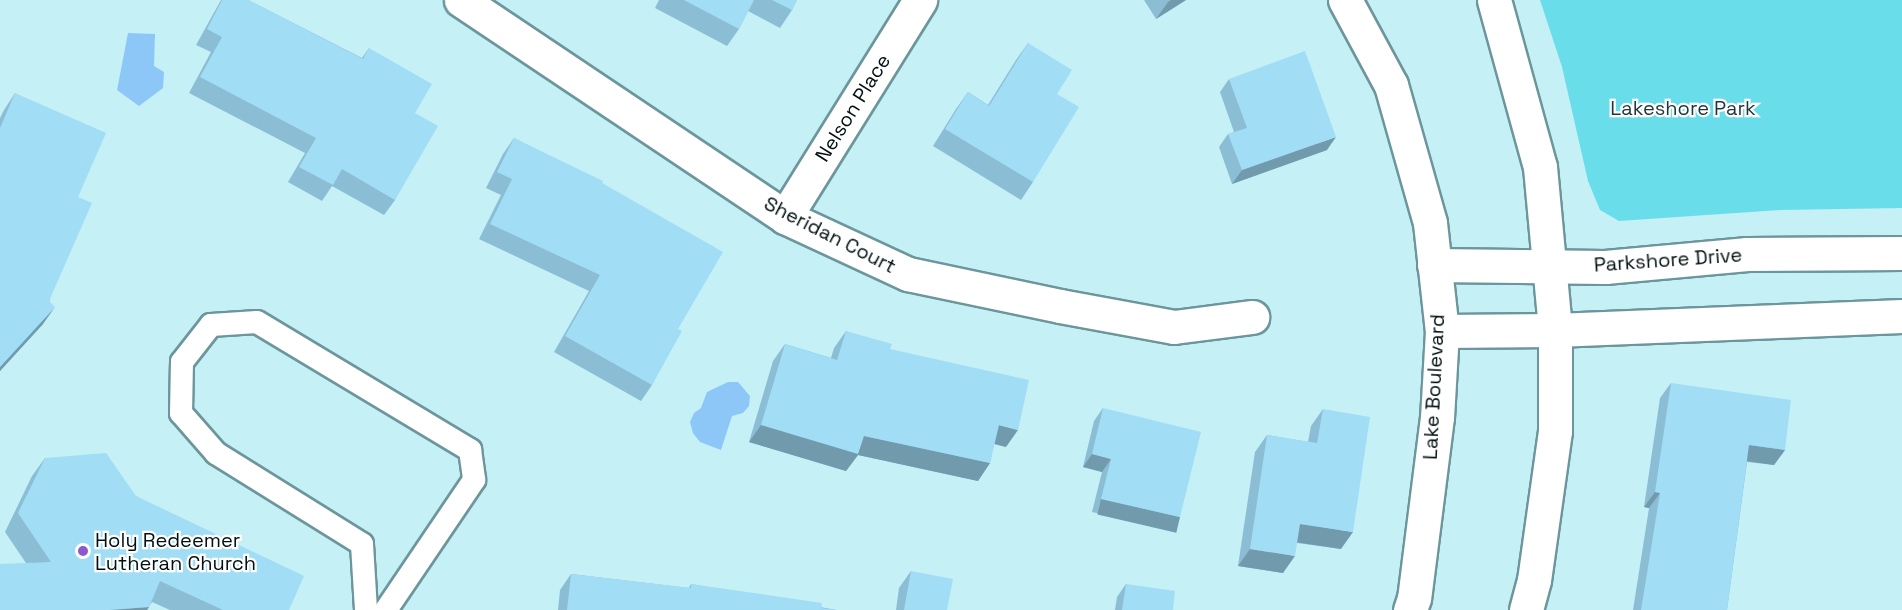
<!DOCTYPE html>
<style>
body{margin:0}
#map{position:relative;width:1902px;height:610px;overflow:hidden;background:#c4f0f6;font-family:"Space Grotesk",sans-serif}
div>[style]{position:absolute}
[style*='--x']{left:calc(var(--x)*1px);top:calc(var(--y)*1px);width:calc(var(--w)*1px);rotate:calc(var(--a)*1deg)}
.green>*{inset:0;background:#6addeb}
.water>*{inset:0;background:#8cc7f8}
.roads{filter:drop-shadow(2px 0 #6d969c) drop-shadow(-2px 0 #6d969c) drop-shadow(0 2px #6d969c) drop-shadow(0 -2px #6d969c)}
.lane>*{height:22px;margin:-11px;padding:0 11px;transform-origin:11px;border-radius:11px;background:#fff}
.street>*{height:33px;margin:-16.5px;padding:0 16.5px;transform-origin:16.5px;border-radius:16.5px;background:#fff}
.secondary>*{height:33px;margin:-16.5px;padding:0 16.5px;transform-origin:16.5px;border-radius:16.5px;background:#fff}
.wall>*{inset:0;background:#8bbed4}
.shaded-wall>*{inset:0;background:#719bac;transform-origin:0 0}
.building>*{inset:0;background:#a2ddf6}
.dots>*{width:16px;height:16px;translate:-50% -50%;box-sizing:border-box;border:3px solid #fff;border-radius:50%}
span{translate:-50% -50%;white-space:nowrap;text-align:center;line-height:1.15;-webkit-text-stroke:4.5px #fff;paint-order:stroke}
.street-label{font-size:20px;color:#021012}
.park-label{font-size:20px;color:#1f3639}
.poi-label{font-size:20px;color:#021012}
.left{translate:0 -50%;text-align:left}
</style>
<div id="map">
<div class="green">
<i style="clip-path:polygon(1540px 0,1902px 0,1902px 208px,1780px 210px,1619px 221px,1600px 210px,1588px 181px,1562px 67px)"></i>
</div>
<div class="water">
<i style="clip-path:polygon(128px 33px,155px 34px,154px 66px,164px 72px,163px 88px,139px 106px,117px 90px)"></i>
<i style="clip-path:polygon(728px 382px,738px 382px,750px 396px,749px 406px,743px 413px,732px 416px,721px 450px,700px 442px,693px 433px,690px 422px,694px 413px,701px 408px,707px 392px)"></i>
</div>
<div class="roads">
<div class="lane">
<i style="--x:366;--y:610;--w:66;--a:-93.5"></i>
<i style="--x:362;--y:544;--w:172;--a:-148.1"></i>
<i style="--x:216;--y:453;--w:53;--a:-131.2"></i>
<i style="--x:181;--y:413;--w:51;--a:-88.9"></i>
<i style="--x:182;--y:362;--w:47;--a:-51.9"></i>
<i style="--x:211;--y:325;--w:46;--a:-3.7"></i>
<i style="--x:257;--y:322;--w:249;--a:31"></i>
<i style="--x:470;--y:450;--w:30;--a:82"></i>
<i style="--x:474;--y:480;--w:157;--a:124.1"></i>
</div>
<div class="street">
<i style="--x:461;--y:0;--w:390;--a:33.8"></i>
<i style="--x:785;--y:217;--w:136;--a:24.9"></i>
<i style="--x:908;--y:274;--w:155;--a:11.9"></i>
<i style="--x:1060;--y:306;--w:116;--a:10.4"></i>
<i style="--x:1174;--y:327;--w:79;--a:-7.3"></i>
<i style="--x:785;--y:217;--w:256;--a:-58.1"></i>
<i style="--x:1434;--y:265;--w:171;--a:0.7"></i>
<i style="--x:1605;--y:267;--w:143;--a:-5.2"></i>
<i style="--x:1747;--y:254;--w:155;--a:-0.4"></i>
<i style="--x:1442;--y:331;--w:113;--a:-0.5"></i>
<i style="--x:1555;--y:330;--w:347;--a:-2.3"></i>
</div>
<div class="secondary">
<i style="--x:1345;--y:0;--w:97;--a:61.6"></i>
<i style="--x:1391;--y:85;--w:143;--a:74.2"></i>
<i style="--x:1430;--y:223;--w:109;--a:83.7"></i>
<i style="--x:1442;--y:331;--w:86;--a:93.3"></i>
<i style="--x:1437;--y:417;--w:182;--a:97.2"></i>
<i style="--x:1414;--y:598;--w:13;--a:108"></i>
<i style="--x:1494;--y:0;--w:173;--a:74.6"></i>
<i style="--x:1540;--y:167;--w:164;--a:84.7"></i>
<i style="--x:1555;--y:330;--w:101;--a:90"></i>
<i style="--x:1555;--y:431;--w:150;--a:98"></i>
<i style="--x:1534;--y:580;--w:31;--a:105"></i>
</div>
</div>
<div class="wall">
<i style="clip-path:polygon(221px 0,248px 0,362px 58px,369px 48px,415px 113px,395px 200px,384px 215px,332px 186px,322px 201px,288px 182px,305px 153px,189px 93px,211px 52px,196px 45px)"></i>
<i style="clip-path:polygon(659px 0,797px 0,792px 10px,780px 28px,748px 11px,739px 29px,727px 46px,655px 8px)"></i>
<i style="clip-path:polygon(1144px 0,1186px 0,1156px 19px)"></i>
<i style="clip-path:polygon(1028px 43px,1057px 94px,1033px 182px,1021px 200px,933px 146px,956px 109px,968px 92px,988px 105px,1016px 60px)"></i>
<i style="clip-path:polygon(1229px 79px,1327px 150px,1232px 184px,1219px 147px,1228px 134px,1234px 132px,1220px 92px)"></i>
<i style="clip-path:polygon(15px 93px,78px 197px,43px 324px,0 371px,0 118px,4px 110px)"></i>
<i style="clip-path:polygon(514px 138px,602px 183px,678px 329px,652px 385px,641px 401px,554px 352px,589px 291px,479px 239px,501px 195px,486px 188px,503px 154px)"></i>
<i style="clip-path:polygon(846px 331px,890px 349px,1006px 447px,994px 444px,990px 463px,978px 481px,858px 455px,846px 471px,749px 442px,773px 361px,785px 344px,831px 358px,834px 348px)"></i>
<i style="clip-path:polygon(1671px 383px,1785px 450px,1774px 465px,1747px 462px,1727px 610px,1633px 610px,1649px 508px,1644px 507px,1660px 398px)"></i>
<i style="clip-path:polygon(1103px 408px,1180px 517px,1171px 530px,1092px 512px,1102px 472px,1083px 467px,1094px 421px)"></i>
<i style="clip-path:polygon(1323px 409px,1341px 549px,1297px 543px,1283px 573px,1238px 566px,1255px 452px,1267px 435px,1308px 442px,1311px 426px)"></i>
<i style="clip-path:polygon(45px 458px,136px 496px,289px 610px,170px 610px,152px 602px,147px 610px,0 610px,26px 563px,5px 532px,32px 476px)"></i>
<i style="clip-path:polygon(911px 571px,947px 610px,896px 610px,899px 588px)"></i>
<i style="clip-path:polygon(571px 574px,689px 588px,691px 584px,837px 610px,558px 610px,560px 590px)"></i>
<i style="clip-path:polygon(1126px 584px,1173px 610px,1115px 610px,1117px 597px)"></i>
</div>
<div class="shaded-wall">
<i style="clip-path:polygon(1171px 0,1186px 0,1156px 19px,1168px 2px)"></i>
<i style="clip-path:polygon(1336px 137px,1327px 150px,1232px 184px,1242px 170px)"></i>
<i style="clip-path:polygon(55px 307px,43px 324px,0 371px,0 367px)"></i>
<i style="clip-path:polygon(761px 425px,864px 436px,990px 463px,978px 481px,858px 455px,846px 471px,749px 442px)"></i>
<i style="clip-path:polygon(999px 425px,1018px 430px,1006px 447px,987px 442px)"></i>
<i style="clip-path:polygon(1749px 445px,1785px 450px,1774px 465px,1739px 460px)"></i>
<i style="clip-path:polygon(1092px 454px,1111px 459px,1102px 472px,1083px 467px)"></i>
<i style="clip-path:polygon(1655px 492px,1660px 493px,1649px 508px,1644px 507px)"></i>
<i style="left:1101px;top:499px;width:81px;height:16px;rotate:13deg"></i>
<i style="clip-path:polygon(1300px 524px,1353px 532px,1341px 549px,1288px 541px)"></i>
<i style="clip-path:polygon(1250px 549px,1295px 556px,1283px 573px,1238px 566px)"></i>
<i style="clip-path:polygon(149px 607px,147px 610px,109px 610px)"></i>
</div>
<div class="building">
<i style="clip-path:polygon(222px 0,248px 0,363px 59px,369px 48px,432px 84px,415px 113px,438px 126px,395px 200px,342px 169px,333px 185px,299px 167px,316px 138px,200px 77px,222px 37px,207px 29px)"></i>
<i style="clip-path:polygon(684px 0,754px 0,739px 29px)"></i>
<i style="clip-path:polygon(772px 0,797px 0,792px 10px)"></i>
<i style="clip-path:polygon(1028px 43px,1072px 70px,1057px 94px,1079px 107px,1033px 182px,945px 129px,968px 92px,989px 106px)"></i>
<i style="clip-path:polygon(1305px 51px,1336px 137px,1242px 170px,1228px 134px,1247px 128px,1229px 79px)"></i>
<i style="clip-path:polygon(15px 93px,106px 133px,78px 197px,92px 203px,49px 301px,55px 307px,0 367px,0 128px)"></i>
<i style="clip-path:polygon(514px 138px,603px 181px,602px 183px,723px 252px,678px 329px,682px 331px,652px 385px,565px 336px,600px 275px,490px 224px,512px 179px,497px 172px)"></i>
<i style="clip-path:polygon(846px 331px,892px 344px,890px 349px,1029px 380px,1018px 430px,999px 425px,990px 463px,864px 436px,858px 454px,761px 425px,785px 344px,837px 360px)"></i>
<i style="clip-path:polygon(1671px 383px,1791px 400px,1785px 450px,1749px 445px,1727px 610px,1641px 610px,1660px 493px,1655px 492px)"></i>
<i style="clip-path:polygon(1103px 408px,1201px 432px,1180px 517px,1101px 499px,1111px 459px,1092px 454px)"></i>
<i style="clip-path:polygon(1323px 409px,1370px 417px,1353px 532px,1300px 524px,1295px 556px,1250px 549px,1267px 435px,1317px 443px)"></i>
<i style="clip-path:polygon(106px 453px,136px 496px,304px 576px,289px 610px,223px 610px,160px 581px,149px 607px,109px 610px,0 610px,0 564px,51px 562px,18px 513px,45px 458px)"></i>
<i style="clip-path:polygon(911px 571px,953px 579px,947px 610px,904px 610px)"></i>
<i style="clip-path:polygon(571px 574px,691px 588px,691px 584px,822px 603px,821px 608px,837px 610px,567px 610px)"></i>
<i style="clip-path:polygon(1126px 584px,1175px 591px,1173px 610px,1122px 610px)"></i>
</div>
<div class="dots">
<i style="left:83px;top:551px;background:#8d57d0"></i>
</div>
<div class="street-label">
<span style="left:853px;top:108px;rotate:-58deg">Nelson Place</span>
<span style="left:830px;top:235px;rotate:27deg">Sheridan Court</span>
<span style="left:1668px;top:260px;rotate:-4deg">Parkshore Drive</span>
<span style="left:1434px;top:387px;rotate:-87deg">Lake Boulevard</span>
</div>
<div class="park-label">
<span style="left:1683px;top:108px">Lakeshore Park</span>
</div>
<div class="poi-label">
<span class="left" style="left:95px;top:552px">Holy Redeemer<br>Lutheran Church</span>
</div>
</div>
